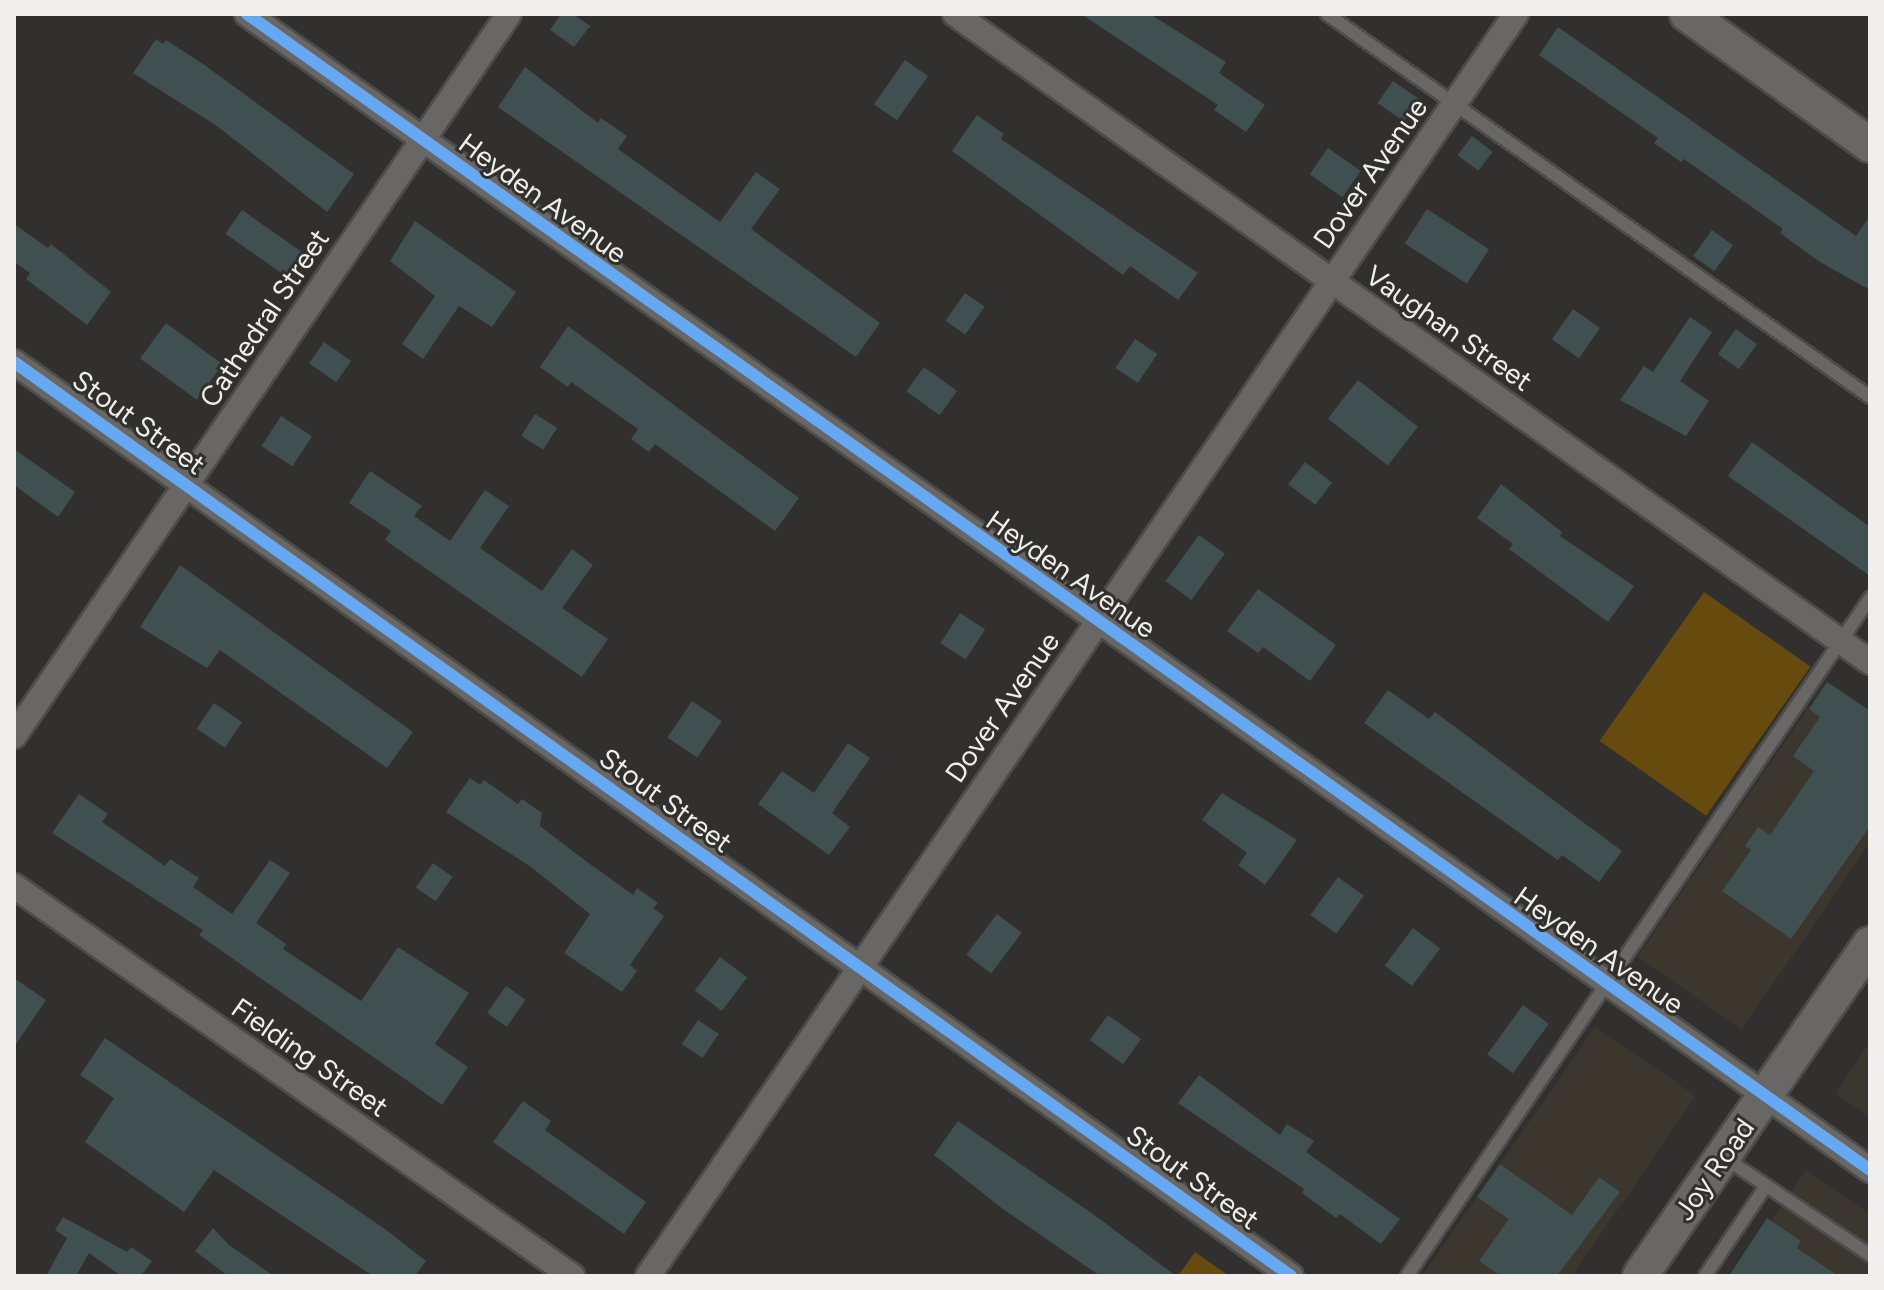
<!DOCTYPE html>
<style>
body{margin:0}
#map{position:relative;width:1884px;height:1290px;overflow:hidden;background:#31302e;font-family:Figtree,sans-serif}
div>[style]{position:absolute}
[style*='--x']{left:calc(var(--x)*1px);top:calc(var(--y)*1px);width:calc(var(--w)*1px);rotate:calc(var(--a)*1deg)}
.built>*{inset:0;background:#3b362e}
.green>*{inset:0;background:#674a0d;transform-origin:0 0}
.building>*{inset:0;background:#404f4f;transform-origin:0 0}
.roads{filter:drop-shadow(2px 0 #4c4c4a) drop-shadow(-2px 0 #4c4c4a) drop-shadow(0 2px #4c4c4a) drop-shadow(0 -2px #4c4c4a)}
.lane>*{height:12px;margin:-6px;padding:0 6px;transform-origin:6px;border-radius:6px;background:#686765}
.street>*{height:24px;margin:-12px;padding:0 12px;transform-origin:12px;border-radius:12px;background:#686765}
.secondary>*{height:34px;margin:-17px;padding:0 17px;transform-origin:17px;border-radius:17px;background:#686765}
.cycleway>*{height:12px;margin:-6px;padding:0 6px;transform-origin:6px;border-radius:6px;background:#66a8f1}
span{translate:-50% -50%;white-space:nowrap;text-align:center;line-height:1.15;-webkit-text-stroke:6px #32302d;paint-order:stroke}
.street-label{font-size:28px;color:#f0efed}
.frame{position:absolute;inset:0;border:16px solid #f0efed;pointer-events:none}
</style>
<div id="map">
<div class="built">
<i style="clip-path:polygon(1827px 681px,1870px 710px,1870px 843px,1742px 1029px,1637px 957px)"></i>
<i style="clip-path:polygon(1595px 1027px,1696px 1096px,1572px 1276px,1422px 1276px)"></i>
<i style="clip-path:polygon(1870px 1042px,1870px 1117px,1835px 1094px)"></i>
<i style="clip-path:polygon(1806px 1170px,1870px 1214px,1870px 1276px,1733px 1276px)"></i>
</div>
<div class="green">
<i style="left:1704px;top:592px;width:130px;height:182px;rotate:35deg"></i>
<i style="clip-path:polygon(1195px 1252px,1229px 1276px,1178px 1276px)"></i>
</div>
<div class="building">
<i style="clip-path:polygon(561px 14px,573px 14px,590px 26px,574px 47px,550px 30px)"></i>
<i style="clip-path:polygon(1081px 14px,1150px 14px,1226px 62px,1219px 73px,1265px 105px,1246px 132px,1214px 110px,1218px 105px)"></i>
<i style="clip-path:polygon(1558px 27px,1856px 236px,1870px 216px,1870px 290px,1820px 262px,1780px 233px,1783px 229px,1684px 159px,1681px 162px,1654px 143px,1658px 138px,1539px 55px)"></i>
<i style="clip-path:polygon(156px 39px,163px 44px,166px 40px,203px 64px,354px 174px,327px 212px,217px 126px,133px 73px)"></i>
<i style="left:905px;top:60px;width:28px;height:54px;rotate:35deg"></i>
<i style="clip-path:polygon(525px 67px,598px 123px,601px 118px,627px 136px,618px 149px,720px 222px,756px 172px,780px 189px,751px 229px,880px 323px,856px 357px,498px 107px)"></i>
<i style="left:1393px;top:81px;width:32px;height:27px;rotate:35deg"></i>
<i style="clip-path:polygon(977px 115px,1004px 134px,1001px 139px,1198px 273px,1178px 300px,1130px 266px,1123px 275px,952px 151px)"></i>
<i style="left:1472px;top:136px;width:26px;height:24px;rotate:37deg"></i>
<i style="left:1328px;top:148px;width:40px;height:32px;rotate:35deg"></i>
<i style="left:1427px;top:209px;width:74px;height:41px;rotate:33deg"></i>
<i style="left:242px;top:210px;width:77px;height:29px;rotate:35deg"></i>
<i style="clip-path:polygon(415px 221px,516px 292px,492px 327px,459px 306px,423px 359px,402px 344px,435px 296px,390px 261px)"></i>
<i style="clip-path:polygon(14px 224px,48px 248px,51px 244px,111px 292px,87px 325px,26px 279px,30px 273px,14px 262px)"></i>
<i style="left:1712px;top:230px;width:26px;height:32px;rotate:36deg"></i>
<i style="left:965px;top:293px;width:24px;height:34px;rotate:35deg"></i>
<i style="left:1573px;top:309px;width:33px;height:37px;rotate:35deg"></i>
<i style="clip-path:polygon(1690px 317px,1712px 332px,1680px 381px,1709px 401px,1686px 436px,1620px 400px,1644px 366px,1653px 372px)"></i>
<i style="left:166px;top:323px;width:70px;height:44px;rotate:36deg"></i>
<i style="clip-path:polygon(568px 326px,799px 498px,775px 531px,655px 444px,649px 452px,631px 439px,638px 429px,571px 382px,568px 387px,540px 367px)"></i>
<i style="left:1736px;top:329px;width:26px;height:31px;rotate:36deg"></i>
<i style="left:1135px;top:339px;width:27px;height:35px;rotate:34deg"></i>
<i style="left:324px;top:342px;width:33px;height:26px;rotate:35deg"></i>
<i style="left:924px;top:367px;width:41px;height:30px;rotate:36deg"></i>
<i style="left:1358px;top:380px;width:76px;height:49px;rotate:38deg"></i>
<i style="left:535px;top:414px;width:26px;height:26px;rotate:32deg"></i>
<i style="left:281px;top:416px;width:37px;height:36px;rotate:33deg"></i>
<i style="clip-path:polygon(1752px 442px,1870px 527px,1870px 576px,1728px 476px)"></i>
<i style="clip-path:polygon(14px 449px,75px 492px,58px 517px,14px 485px)"></i>
<i style="left:1305px;top:462px;width:34px;height:28px;rotate:37deg"></i>
<i style="clip-path:polygon(370px 471px,422px 506px,414px 516px,450px 541px,485px 490px,509px 506px,480px 548px,542px 591px,572px 549px,593px 565px,562px 608px,608px 639px,582px 677px,385px 540px,391px 531px,349px 503px)"></i>
<i style="clip-path:polygon(1501px 484px,1562px 532px,1560px 536px,1634px 586px,1608px 622px,1509px 549px,1513px 544px,1477px 518px)"></i>
<i style="left:1199px;top:535px;width:32px;height:57px;rotate:36deg"></i>
<i style="clip-path:polygon(180px 565px,413px 732px,387px 768px,220px 650px,207px 668px,140px 627px)"></i>
<i style="clip-path:polygon(1258px 589px,1336px 645px,1310px 681px,1263px 647px,1258px 653px,1227px 631px)"></i>
<i style="left:960px;top:613px;width:30px;height:36px;rotate:33deg"></i>
<i style="clip-path:polygon(1827px 682px,1870px 711px,1870px 826px,1791px 939px,1722px 891px,1751px 850px,1745px 846px,1758px 827px,1770px 835px,1814px 771px,1793px 756px,1820px 717px,1809px 709px)"></i>
<i style="clip-path:polygon(1388px 690px,1429px 719px,1435px 712px,1622px 851px,1599px 882px,1562px 855px,1558px 860px,1364px 723px)"></i>
<i style="left:692px;top:701px;width:36px;height:44px;rotate:34deg"></i>
<i style="left:214px;top:703px;width:34px;height:31px;rotate:34deg"></i>
<i style="clip-path:polygon(848px 743px,870px 758px,832px 813px,850px 827px,829px 855px,758px 804px,782px 771px,814px 793px)"></i>
<i style="clip-path:polygon(470px 778px,480px 785px,484px 780px,518px 804px,522px 799px,542px 813px,540px 826px,579px 856px,633px 895px,637px 888px,658px 903px,653px 908px,664px 916px,630px 965px,637px 971px,622px 992px,564px 953px,590px 914px,531px 867px,446px 812px)"></i>
<i style="clip-path:polygon(1222px 793px,1297px 840px,1265px 885px,1238px 865px,1247px 853px,1202px 820px)"></i>
<i style="clip-path:polygon(79px 794px,108px 814px,102px 822px,165px 866px,170px 859px,199px 878px,193px 887px,232px 914px,270px 860px,290px 873px,256px 923px,286px 944px,283px 949px,361px 1001px,398px 947px,469px 993px,435px 1044px,468px 1067px,442px 1105px,199px 935px,203px 930px,52px 833px)"></i>
<i style="left:433px;top:863px;width:24px;height:30px;rotate:35deg"></i>
<i style="left:1338px;top:877px;width:32px;height:47px;rotate:36deg"></i>
<i style="left:997px;top:914px;width:31px;height:51px;rotate:37deg"></i>
<i style="left:1413px;top:928px;width:34px;height:47px;rotate:37deg"></i>
<i style="left:720px;top:957px;width:34px;height:42px;rotate:37deg"></i>
<i style="clip-path:polygon(14px 978px,46px 1000px,14px 1047px)"></i>
<i style="left:506px;top:986px;width:24px;height:33px;rotate:35deg"></i>
<i style="left:1523px;top:1005px;width:32px;height:61px;rotate:36deg"></i>
<i style="left:1108px;top:1015px;width:41px;height:31px;rotate:36deg"></i>
<i style="left:698px;top:1020px;width:25px;height:29px;rotate:34deg"></i>
<i style="clip-path:polygon(105px 1038px,385px 1229px,426px 1261px,415px 1276px,373px 1276px,214px 1170px,184px 1212px,85px 1142px,114px 1098px,80px 1075px)"></i>
<i style="clip-path:polygon(1199px 1075px,1280px 1135px,1287px 1124px,1314px 1141px,1306px 1152px,1400px 1219px,1381px 1244px,1340px 1214px,1336px 1218px,1302px 1193px,1304px 1189px,1178px 1103px)"></i>
<i style="clip-path:polygon(523px 1101px,551px 1121px,545px 1130px,646px 1202px,624px 1234px,493px 1142px)"></i>
<i style="clip-path:polygon(958px 1121px,1093px 1214px,1176px 1276px,1100px 1276px,1003px 1209px,934px 1155px)"></i>
<i style="clip-path:polygon(1500px 1164px,1572px 1215px,1599px 1177px,1620px 1192px,1557px 1276px,1501px 1276px,1479px 1261px,1509px 1219px,1477px 1197px)"></i>
<i style="clip-path:polygon(63px 1217px,127px 1252px,131px 1247px,152px 1261px,141px 1276px,121px 1276px,89px 1253px,76px 1276px,46px 1276px,67px 1238px,55px 1230px)"></i>
<i style="clip-path:polygon(1767px 1218px,1801px 1241px,1797px 1248px,1839px 1276px,1729px 1276px)"></i>
<i style="clip-path:polygon(213px 1228px,229px 1245px,274px 1276px,228px 1276px,195px 1251px)"></i>
</div>
<div class="roads">
<div class="lane">
<i style="--x:1327;--y:14;--w:664;--a:35.2"></i>
<i style="--x:1725;--y:1158;--w:174;--a:33.8"></i>
<i style="--x:1407;--y:1276;--w:821;--a:-55.67"></i>
<i style="--x:1705;--y:1276;--w:109;--a:-55.9"></i>
</div>
<div class="street">
<i style="--x:247;--y:14;--w:1993;--a:35.46"></i>
<i style="--x:955;--y:14;--w:1121;--a:35.31"></i>
<i style="--x:14;--y:362;--w:1570;--a:35.59"></i>
<i style="--x:14;--y:736;--w:875;--a:-55.57"></i>
<i style="--x:14;--y:886;--w:681;--a:34.95"></i>
<i style="--x:648;--y:1276;--w:1532;--a:-55.48"></i>
</div>
<div class="secondary">
<i style="--x:1687;--y:14;--w:225;--a:35.6"></i>
<i style="--x:1640;--y:1276;--w:404;--a:-55.3"></i>
</div>
</div>
<div class="cycleway">
<i style="--x:247;--y:14;--w:1993;--a:35.46"></i>
<i style="--x:14;--y:362;--w:1570;--a:35.59"></i>
</div>
<div class="street-label">
<span style="left:1370px;top:173px;rotate:-55deg">Dover Avenue</span>
<span style="left:543px;top:198px;rotate:36deg">Heyden Avenue</span>
<span style="left:264px;top:318px;rotate:-56deg">Cathedral Street</span>
<span style="left:1449px;top:328px;rotate:35deg">Vaughan Street</span>
<span style="left:139px;top:422px;rotate:36deg">Stout Street</span>
<span style="left:1071px;top:574px;rotate:35deg">Heyden Avenue</span>
<span style="left:1002px;top:707px;rotate:-55deg">Dover Avenue</span>
<span style="left:666px;top:800px;rotate:36deg">Stout Street</span>
<span style="left:1599px;top:950px;rotate:35deg">Heyden Avenue</span>
<span style="left:310px;top:1057px;rotate:35deg">Fielding Street</span>
<span style="left:1714px;top:1169px;rotate:-55deg">Joy Road</span>
<span style="left:1193px;top:1177px;rotate:36deg">Stout Street</span>
</div>
<div class="frame"></div>
</div>
